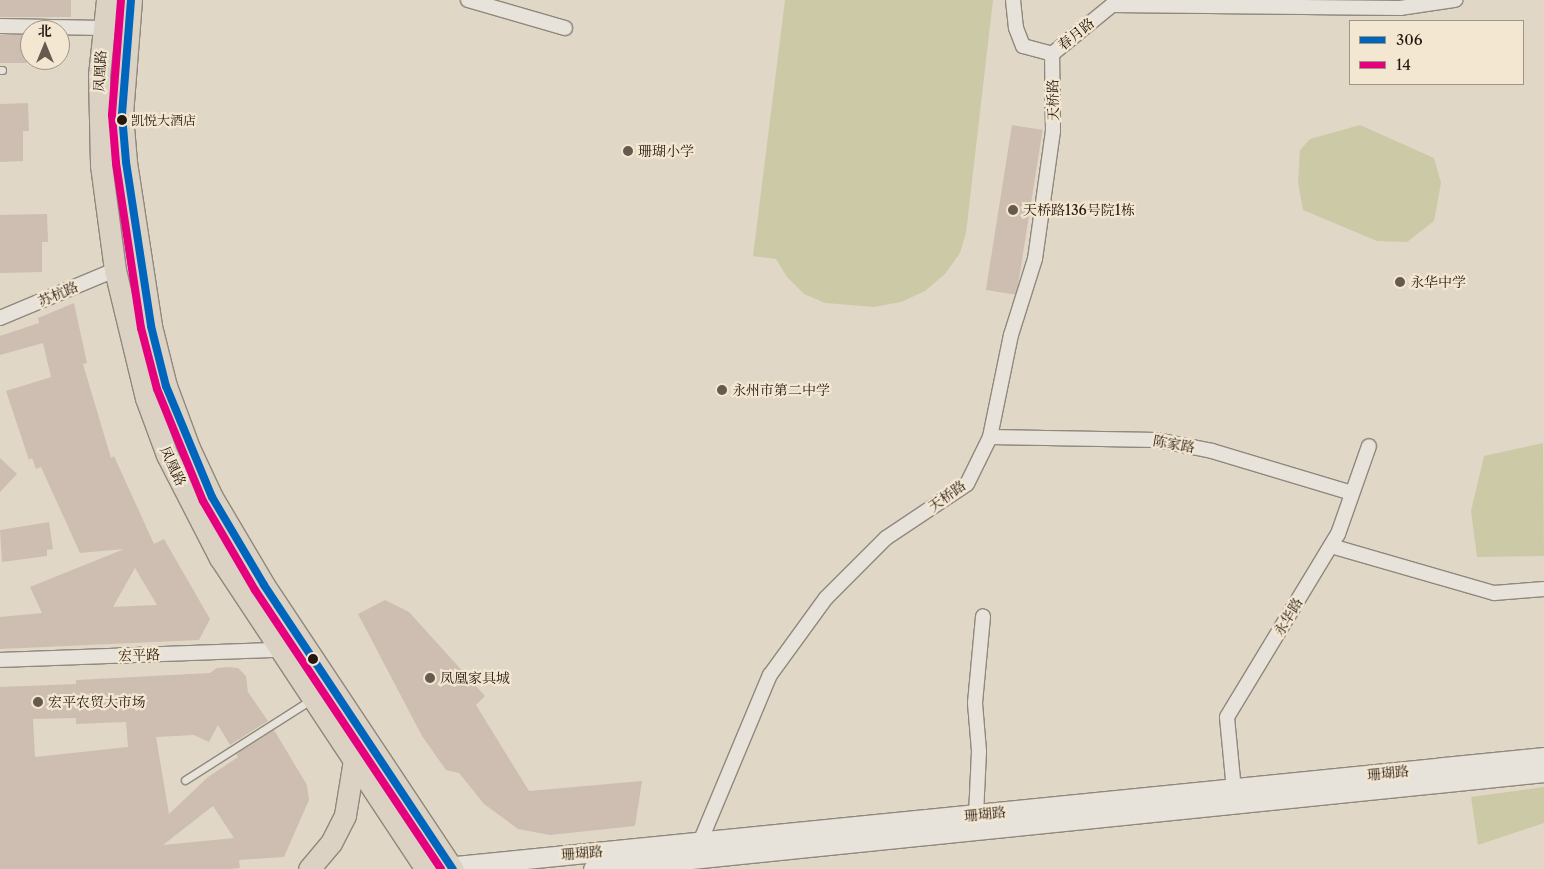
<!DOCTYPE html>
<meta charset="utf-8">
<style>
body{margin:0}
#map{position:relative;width:1544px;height:869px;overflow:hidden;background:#e1d7c6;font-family:"Libre Caslon Text","Noto Serif SC",serif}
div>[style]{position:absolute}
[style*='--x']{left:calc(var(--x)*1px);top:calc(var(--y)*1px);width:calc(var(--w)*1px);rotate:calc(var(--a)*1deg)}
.green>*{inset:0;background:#ccc9a7}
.building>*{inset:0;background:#cebeb1;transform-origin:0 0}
.roads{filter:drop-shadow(1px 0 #8f887d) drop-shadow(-1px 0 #8f887d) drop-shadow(0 1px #8f887d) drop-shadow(0 -1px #8f887d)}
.lane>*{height:7px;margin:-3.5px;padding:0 3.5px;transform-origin:3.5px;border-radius:3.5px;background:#e7e2da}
.street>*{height:14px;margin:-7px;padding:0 7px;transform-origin:7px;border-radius:7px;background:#e7e2da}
.secondary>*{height:19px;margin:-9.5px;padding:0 9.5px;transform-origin:9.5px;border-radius:9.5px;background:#e7e2da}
.primary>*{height:21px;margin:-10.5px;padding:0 10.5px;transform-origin:10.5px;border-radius:10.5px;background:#dbd2c4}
.bus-1>*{height:8px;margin:-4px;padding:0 4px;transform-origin:4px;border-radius:4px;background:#0065bd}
.bus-2>*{height:8px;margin:-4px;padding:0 4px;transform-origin:4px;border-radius:4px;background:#e5007d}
.dots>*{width:14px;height:14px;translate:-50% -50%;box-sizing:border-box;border:2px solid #f3e7d2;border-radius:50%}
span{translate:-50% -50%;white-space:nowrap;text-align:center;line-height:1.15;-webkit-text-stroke:4.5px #f3e7d2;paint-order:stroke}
.bus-label{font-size:13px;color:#24170d}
.left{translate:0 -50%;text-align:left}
.street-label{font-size:14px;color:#24170d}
.poi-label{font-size:14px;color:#24170d}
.legend{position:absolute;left:1349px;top:20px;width:175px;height:65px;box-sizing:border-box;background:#f3e7d2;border:1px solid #a09483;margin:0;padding:6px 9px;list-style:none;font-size:15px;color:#24170d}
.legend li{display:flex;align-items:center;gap:10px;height:25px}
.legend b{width:25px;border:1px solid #a09483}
.north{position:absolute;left:20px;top:20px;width:50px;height:50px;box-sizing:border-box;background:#f3e7d2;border:1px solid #a09483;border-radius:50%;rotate:0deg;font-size:14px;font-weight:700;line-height:20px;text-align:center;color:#24170d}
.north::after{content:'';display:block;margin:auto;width:18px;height:22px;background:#665a4e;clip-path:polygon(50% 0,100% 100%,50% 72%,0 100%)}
</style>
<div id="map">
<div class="green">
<i style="clip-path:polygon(785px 0,993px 0,966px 233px,960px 253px,945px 274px,925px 291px,901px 302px,874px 307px,825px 303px,804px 294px,787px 277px,776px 259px,753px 256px)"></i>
<i style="clip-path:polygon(1360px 125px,1434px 158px,1441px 183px,1434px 221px,1407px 242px,1377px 241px,1303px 210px,1298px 183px,1300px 150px,1310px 139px)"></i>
<i style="clip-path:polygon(1543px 443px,1544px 556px,1477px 557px,1471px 511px,1484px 456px)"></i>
<i style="clip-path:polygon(1544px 787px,1544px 823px,1478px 845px,1471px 797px)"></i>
</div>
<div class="building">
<i style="left:0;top:0;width:71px;height:17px"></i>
<i style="left:0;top:35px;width:30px;height:28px"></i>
<i style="clip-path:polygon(28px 103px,29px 131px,23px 131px,23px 161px,0 162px,0 104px)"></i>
<i style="left:1012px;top:125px;width:31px;height:167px;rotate:9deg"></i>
<i style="clip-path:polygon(47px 214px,48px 242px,42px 242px,42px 272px,0 273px,0 215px)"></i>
<i style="clip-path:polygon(evenodd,74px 303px,87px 363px,83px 364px,111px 458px,114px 456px,154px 544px,164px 539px,210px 619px,199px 640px,0 649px,0 617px,42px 613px,30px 587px,124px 549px,80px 553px,41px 467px,36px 469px,32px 458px,29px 460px,6px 391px,51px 377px,43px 343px,0 355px,0 336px,39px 323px,38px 318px,74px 303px,135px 568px,157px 605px,113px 607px,135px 568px)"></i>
<i style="clip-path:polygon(0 458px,17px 474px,0 492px)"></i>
<i style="clip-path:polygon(49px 522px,53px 549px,47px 550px,47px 556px,2px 562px,0 530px)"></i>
<i style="clip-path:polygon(385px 600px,409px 612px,485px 696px,476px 705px,529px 791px,642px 781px,635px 826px,550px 835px,518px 829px,484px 804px,459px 773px,446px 770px,422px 736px,358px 614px)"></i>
<i style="clip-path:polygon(evenodd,227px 667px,238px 668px,246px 676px,248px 692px,268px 721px,230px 745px,218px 725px,209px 742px,194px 735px,156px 737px,169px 814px,208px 777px,238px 757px,236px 754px,274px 730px,307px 785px,309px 800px,284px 857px,239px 860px,240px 868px,230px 869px,0 869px,0 687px,76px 684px,76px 680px,210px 673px,217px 668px,227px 667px,76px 718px,76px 724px,126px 722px,128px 747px,35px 757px,33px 719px,76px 718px,227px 667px,213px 806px,234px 838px,163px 845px,213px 806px)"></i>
</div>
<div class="roads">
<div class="lane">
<i style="--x:0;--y:70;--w:2;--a:0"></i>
<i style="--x:185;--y:780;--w:151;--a:-32.5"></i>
</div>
<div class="street">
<i style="--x:468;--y:0;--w:101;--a:16.1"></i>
<i style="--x:1013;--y:0;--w:28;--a:84"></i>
<i style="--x:1016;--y:28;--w:19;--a:69"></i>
<i style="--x:1023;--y:46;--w:30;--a:15"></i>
<i style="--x:0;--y:26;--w:103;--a:1.1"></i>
<i style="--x:1052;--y:54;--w:77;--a:-39.2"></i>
<i style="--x:1112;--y:5;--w:288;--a:0.6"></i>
<i style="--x:1400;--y:8;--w:56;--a:-8.3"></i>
<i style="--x:0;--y:318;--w:125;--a:-22.7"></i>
<i style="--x:990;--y:437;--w:167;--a:1"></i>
<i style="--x:1157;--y:440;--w:56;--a:11.3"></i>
<i style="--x:1212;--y:451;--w:146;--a:16.7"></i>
<i style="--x:1331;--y:546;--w:170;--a:16.1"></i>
<i style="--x:1494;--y:593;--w:50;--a:-4.6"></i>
<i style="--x:0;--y:660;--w:279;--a:-2.1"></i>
<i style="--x:1234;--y:790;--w:73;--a:-95.5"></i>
<i style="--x:1227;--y:717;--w:214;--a:-58.8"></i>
<i style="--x:1338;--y:534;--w:93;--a:-70.6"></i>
<i style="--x:976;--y:815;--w:64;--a:-87.3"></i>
<i style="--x:979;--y:751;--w:48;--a:-94.8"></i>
<i style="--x:975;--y:703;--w:87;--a:-84.7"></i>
<i style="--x:700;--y:842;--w:181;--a:-67.3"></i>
<i style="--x:770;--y:675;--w:95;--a:-54"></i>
<i style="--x:826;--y:598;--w:85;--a:-45"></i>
<i style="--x:886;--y:538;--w:97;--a:-33.7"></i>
<i style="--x:967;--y:484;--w:52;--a:-63.9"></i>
<i style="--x:990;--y:437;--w:104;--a:-78.4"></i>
<i style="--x:1011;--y:335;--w:80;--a:-72.5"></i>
<i style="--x:1035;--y:259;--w:129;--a:-82"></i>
<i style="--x:1053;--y:131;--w:77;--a:-90.7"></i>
</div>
<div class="secondary">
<i style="--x:426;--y:869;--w:1124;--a:-5.72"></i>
<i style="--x:593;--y:869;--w:956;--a:-5.82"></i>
</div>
<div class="primary">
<i style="--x:107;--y:0;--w:75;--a:96.1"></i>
<i style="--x:99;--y:75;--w:90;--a:88.7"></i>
<i style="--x:101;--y:165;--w:106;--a:82.4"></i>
<i style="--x:115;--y:270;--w:132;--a:76.4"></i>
<i style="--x:146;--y:398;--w:61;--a:69.8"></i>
<i style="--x:167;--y:455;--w:116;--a:62.8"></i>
<i style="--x:220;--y:558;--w:373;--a:56.5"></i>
<i style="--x:131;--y:0;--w:115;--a:94.5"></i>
<i style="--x:122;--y:115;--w:47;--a:85.1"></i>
<i style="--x:126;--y:162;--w:166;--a:81.3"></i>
<i style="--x:151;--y:326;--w:62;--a:76"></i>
<i style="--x:166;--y:386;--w:66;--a:69.6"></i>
<i style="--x:189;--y:448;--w:54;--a:64.9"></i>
<i style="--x:212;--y:497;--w:102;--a:59.4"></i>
<i style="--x:264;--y:585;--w:341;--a:56.4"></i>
<i style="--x:309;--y:869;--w:34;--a:-50"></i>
<i style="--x:331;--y:843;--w:31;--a:-63"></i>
<i style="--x:345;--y:815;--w:56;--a:-80.7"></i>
</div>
</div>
<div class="bus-1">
<i style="--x:131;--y:0;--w:115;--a:94.5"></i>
<i style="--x:122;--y:115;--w:47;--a:85.1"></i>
<i style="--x:126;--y:162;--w:166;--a:81.3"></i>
<i style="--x:151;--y:326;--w:62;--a:76"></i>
<i style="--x:166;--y:386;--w:120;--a:67.5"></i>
<i style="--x:212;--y:497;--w:102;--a:59.4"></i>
<i style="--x:264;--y:585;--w:341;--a:56.4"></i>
</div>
<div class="bus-2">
<i style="--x:121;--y:0;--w:115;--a:94.5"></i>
<i style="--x:112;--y:115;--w:48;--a:85.2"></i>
<i style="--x:116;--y:163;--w:167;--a:81.4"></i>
<i style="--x:141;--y:328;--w:63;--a:75.3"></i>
<i style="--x:157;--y:389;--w:121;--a:67.7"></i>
<i style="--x:203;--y:501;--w:103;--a:59.7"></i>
<i style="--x:255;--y:590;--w:335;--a:56.3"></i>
</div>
<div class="dots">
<i style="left:122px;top:120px;background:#24170d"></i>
<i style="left:628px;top:151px;background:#665a4e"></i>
<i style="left:1013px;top:210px;background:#665a4e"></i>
<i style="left:1400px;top:282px;background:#665a4e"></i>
<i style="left:722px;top:390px;background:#665a4e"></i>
<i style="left:313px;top:659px;background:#24170d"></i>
<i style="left:430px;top:678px;background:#665a4e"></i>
<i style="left:38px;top:702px;background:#665a4e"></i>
</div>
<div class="bus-label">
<span class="left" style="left:131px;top:120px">凯悦大酒店</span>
</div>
<div class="street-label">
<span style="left:1076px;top:34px;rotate:-39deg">春月路</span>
<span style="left:100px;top:71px;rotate:-87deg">凤凰路</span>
<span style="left:1053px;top:100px;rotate:-91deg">天桥路</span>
<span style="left:58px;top:294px;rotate:-23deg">苏杭路</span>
<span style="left:1174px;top:444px;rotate:10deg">陈家路</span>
<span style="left:173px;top:466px;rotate:65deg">凤凰路</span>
<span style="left:947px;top:496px;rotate:-36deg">天桥路</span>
<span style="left:1288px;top:617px;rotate:-59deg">永华路</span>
<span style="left:139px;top:655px;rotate:-2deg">宏平路</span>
<span style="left:1388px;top:773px;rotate:-6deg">珊瑚路</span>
<span style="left:985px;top:814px;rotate:-6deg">珊瑚路</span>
<span style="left:582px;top:853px;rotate:-5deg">珊瑚路</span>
</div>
<div class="poi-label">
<span class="left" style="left:638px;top:151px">珊瑚小学</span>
<span class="left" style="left:1023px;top:210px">天桥路136号院1栋</span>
<span class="left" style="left:1410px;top:282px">永华中学</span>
<span class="left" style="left:732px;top:390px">永州市第二中学</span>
<span class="left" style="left:440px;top:678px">凤凰家具城</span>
<span class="left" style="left:48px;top:702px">宏平农贸大市场</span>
</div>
<ul class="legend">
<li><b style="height:6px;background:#0065bd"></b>306</li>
<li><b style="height:6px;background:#e5007d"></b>14</li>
</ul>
<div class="north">北</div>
</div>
